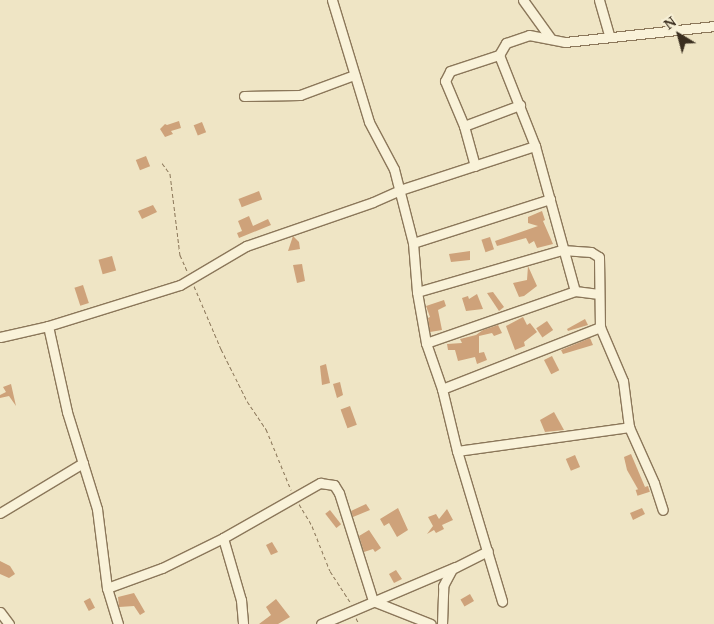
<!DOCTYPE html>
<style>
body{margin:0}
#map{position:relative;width:714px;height:624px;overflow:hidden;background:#efe5c5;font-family:"Noto Serif",serif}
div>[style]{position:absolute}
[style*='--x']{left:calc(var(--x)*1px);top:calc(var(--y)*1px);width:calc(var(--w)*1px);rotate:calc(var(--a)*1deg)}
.building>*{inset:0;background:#cea27a;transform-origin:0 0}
.path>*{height:1px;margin-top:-0.5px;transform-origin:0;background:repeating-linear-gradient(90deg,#8b775a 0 4px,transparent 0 6.5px)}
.roads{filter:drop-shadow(1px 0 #8b775a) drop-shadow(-1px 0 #8b775a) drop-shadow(0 1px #8b775a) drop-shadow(0 -1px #8b775a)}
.minor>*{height:9px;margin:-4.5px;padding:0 4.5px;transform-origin:4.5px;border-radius:4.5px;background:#f9f2d9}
span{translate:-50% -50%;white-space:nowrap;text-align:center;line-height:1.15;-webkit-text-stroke:4px #f6efd5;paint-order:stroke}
.north{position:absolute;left:654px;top:10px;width:50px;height:50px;-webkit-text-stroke:4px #f6efd5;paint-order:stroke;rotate:323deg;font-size:14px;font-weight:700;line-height:20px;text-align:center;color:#3a2e1f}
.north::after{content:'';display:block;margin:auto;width:18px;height:22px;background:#3a2e1f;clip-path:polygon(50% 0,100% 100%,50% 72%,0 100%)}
</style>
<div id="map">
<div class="building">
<i style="clip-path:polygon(179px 121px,181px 128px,171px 131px,173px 134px,165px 137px,160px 129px,165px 124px,167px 125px)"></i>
<i style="left:202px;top:122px;width:11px;height:9px;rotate:68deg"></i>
<i style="left:146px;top:156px;width:11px;height:11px;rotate:68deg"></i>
<i style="left:259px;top:191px;width:9px;height:22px;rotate:69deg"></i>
<i style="clip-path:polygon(153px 205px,157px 212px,142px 219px,138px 211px)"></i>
<i style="clip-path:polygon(542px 211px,545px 220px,543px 221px,553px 244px,537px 248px,534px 241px,529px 244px,526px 238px,497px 246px,495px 241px,538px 226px,528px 223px,528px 217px)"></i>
<i style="clip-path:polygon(249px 216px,253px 226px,268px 219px,271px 225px,239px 238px,237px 233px,242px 231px,238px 221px)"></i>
<i style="clip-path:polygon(293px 236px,299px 242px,300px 249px,288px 251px)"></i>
<i style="left:490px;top:237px;width:13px;height:9px;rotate:72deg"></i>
<i style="clip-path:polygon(470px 251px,470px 260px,451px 262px,449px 254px)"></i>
<i style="left:112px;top:256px;width:15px;height:14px;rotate:74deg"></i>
<i style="clip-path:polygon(302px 264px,305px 281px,297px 283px,293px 265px)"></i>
<i style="clip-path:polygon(528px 266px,537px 286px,524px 296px,519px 297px,513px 283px,527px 280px)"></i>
<i style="left:83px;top:285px;width:19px;height:9px;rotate:72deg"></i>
<i style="clip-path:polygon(493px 292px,504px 307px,499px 311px,487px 293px)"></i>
<i style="clip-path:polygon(477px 294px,483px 309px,466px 311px,462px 298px,468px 296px,469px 299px)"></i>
<i style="clip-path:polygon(444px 300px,446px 306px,438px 310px,442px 330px,430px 332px,428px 318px,430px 317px,426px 306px)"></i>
<i style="clip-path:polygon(523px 317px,527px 325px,530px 323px,537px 332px,524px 342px,525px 346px,515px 350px,506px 326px)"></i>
<i style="clip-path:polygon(585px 319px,588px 325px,568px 331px,567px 329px)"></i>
<i style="left:547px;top:321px;width:11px;height:13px;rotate:56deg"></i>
<i style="clip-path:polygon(498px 325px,502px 333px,494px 336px,492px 333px,479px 336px,479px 353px,484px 352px,487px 360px,477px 364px,475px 357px,458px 361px,455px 350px,448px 350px,447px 344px,462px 343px,460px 339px,476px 335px,483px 330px)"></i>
<i style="clip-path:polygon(590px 338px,593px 345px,563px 354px,561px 350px)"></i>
<i style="left:552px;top:356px;width:16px;height:9px;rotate:63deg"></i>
<i style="clip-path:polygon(326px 364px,330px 383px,322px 385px,320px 366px)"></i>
<i style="clip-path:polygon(340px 382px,343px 395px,337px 398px,333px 384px)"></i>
<i style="clip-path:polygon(11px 384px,16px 406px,9px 396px,0 398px,0 395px,6px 392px,3px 387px)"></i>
<i style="left:350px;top:406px;width:20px;height:10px;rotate:70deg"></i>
<i style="clip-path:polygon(554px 412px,564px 430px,545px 432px,540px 420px)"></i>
<i style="clip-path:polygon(631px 454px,645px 487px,639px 491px,627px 470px,624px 457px)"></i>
<i style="left:575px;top:455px;width:13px;height:10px;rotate:67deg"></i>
<i style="left:648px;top:486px;width:6px;height:13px;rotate:72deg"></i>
<i style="clip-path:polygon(366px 504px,370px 510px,353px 517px,351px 511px)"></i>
<i style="clip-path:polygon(398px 508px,408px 530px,397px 537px,389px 523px,384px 526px,380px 519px)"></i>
<i style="clip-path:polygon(642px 508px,645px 514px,633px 520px,630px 513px)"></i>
<i style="clip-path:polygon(447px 509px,453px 520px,442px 525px,444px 529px,436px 533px,434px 530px,427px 534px,433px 526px,428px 517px,436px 514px,439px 519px)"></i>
<i style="left:330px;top:510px;width:18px;height:6px;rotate:52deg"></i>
<i style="clip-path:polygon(369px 530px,381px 548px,375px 552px,373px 549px,364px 552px,359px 536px)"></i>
<i style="clip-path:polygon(272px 542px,278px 552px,271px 555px,266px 545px)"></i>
<i style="clip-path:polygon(0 561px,10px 566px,15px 574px,9px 578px,0 574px)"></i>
<i style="clip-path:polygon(396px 570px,402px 579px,394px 583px,389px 574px)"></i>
<i style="clip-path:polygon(134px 593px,145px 612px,140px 615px,134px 606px,119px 607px,118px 597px)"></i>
<i style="left:470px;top:594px;width:8px;height:11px;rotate:60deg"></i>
<i style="left:90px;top:598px;width:11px;height:7px;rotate:63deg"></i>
<i style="clip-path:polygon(276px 599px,290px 617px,278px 624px,259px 624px,271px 615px,266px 607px)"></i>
</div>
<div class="path">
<i style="--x:162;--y:163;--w:14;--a:54"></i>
<i style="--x:170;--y:174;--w:82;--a:83"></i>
<i style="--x:180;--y:255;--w:17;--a:66"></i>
<i style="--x:194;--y:286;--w:69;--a:66.8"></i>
<i style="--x:221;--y:349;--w:58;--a:63.4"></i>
<i style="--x:247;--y:401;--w:34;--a:56"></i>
<i style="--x:266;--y:429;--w:66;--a:67.7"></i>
<i style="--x:299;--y:504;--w:26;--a:59"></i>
<i style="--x:312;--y:526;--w:48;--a:68.2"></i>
<i style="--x:330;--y:571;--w:37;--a:57"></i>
<i style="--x:356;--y:618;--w:7;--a:63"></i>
</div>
<div class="roads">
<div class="minor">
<i style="--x:332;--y:0;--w:127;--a:73.1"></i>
<i style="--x:369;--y:122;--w:53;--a:62"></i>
<i style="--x:394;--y:169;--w:76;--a:75.6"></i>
<i style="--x:413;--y:243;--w:49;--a:85.3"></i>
<i style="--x:417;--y:292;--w:52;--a:80"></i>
<i style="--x:426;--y:343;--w:49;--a:70.8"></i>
<i style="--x:442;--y:389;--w:64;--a:76.4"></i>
<i style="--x:457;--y:451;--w:157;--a:73.3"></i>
<i style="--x:523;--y:0;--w:48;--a:54.3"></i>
<i style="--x:599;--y:0;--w:36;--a:74"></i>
<i style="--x:499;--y:55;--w:98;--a:68.4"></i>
<i style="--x:535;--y:146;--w:150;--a:74.6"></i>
<i style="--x:244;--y:96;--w:56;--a:-1"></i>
<i style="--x:300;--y:95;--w:58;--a:-20.3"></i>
<i style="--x:464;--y:126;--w:60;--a:-20.6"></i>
<i style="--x:475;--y:166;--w:41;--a:-105.4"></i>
<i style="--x:464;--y:126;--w:49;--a:-112.9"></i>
<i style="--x:445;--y:81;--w:11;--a:-63"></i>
<i style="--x:450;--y:71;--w:52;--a:-18.1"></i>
<i style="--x:499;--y:55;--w:14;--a:-60"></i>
<i style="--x:506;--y:43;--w:24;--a:-19"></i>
<i style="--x:529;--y:35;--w:37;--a:11"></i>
<i style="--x:565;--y:42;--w:150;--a:-6.1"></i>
<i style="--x:413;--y:243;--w:144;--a:-17.8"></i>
<i style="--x:417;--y:292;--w:151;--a:-16.2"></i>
<i style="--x:562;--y:250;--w:29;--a:4"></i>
<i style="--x:591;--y:252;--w:9;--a:32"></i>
<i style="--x:599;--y:257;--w:70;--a:89.2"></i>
<i style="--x:600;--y:327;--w:59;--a:66.9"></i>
<i style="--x:623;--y:381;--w:46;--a:82.6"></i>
<i style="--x:629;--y:427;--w:61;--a:65.9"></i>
<i style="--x:654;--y:483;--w:28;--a:72"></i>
<i style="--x:48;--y:326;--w:88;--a:77.5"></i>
<i style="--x:67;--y:412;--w:102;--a:72.8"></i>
<i style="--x:97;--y:509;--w:80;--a:82.8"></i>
<i style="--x:107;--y:588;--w:38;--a:73"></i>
<i style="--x:0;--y:337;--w:49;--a:-12.9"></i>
<i style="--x:48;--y:326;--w:138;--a:-17.3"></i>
<i style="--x:180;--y:285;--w:77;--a:-30.6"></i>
<i style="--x:246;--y:246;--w:134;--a:-19.1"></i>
<i style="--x:373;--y:202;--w:30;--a:-24"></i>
<i style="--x:400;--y:190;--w:142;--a:-18.1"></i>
<i style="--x:426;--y:343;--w:158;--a:-19.2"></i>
<i style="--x:575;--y:291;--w:24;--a:7"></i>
<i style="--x:442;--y:389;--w:170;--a:-21.4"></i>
<i style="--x:457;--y:451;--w:174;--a:-7.9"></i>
<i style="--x:0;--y:513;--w:97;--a:-31.1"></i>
<i style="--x:223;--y:538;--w:65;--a:73.8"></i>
<i style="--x:241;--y:600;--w:24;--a:85"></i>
<i style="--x:107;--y:588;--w:59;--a:-20"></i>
<i style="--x:162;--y:568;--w:68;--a:-26.2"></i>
<i style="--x:223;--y:538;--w:112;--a:-29.6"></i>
<i style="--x:320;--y:483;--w:14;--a:8"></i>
<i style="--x:334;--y:485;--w:9;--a:58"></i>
<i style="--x:339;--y:493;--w:113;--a:72.5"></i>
<i style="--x:373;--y:601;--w:62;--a:21.6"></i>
<i style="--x:0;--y:612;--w:15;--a:53"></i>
<i style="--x:321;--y:624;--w:146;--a:-23"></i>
<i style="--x:442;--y:624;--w:38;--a:-88"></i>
<i style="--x:443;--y:586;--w:19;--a:-62"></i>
<i style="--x:452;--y:569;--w:40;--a:-26.6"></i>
</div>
</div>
<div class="north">N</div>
</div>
